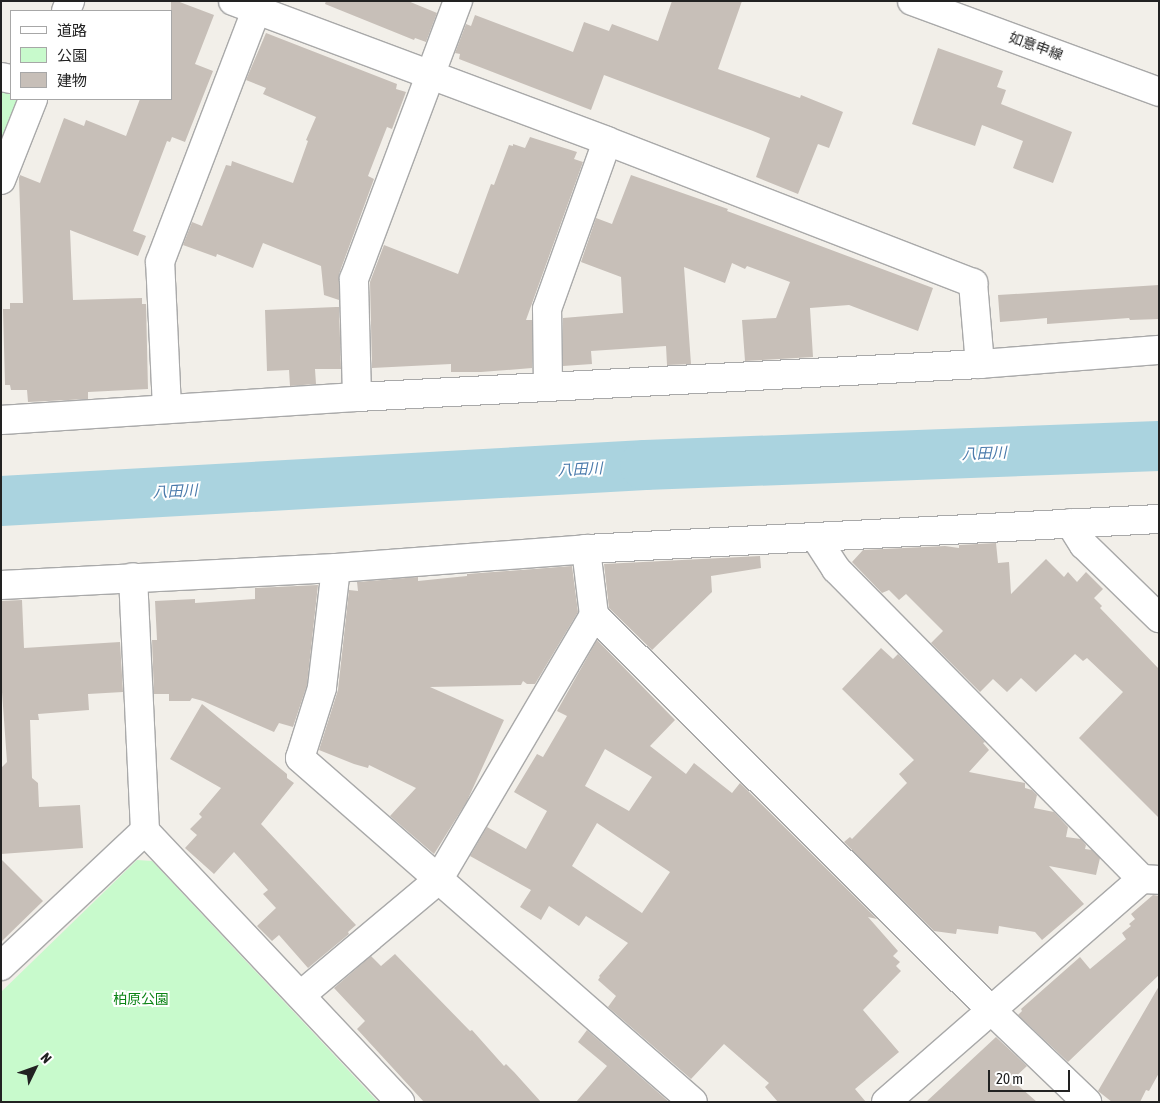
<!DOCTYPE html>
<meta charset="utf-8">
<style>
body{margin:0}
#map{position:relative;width:1160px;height:1103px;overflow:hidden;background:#f2efe9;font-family:"Asap Condensed","Noto Sans JP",sans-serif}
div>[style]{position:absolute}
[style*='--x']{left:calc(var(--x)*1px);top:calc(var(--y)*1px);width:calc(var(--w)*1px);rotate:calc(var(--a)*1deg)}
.park>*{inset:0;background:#c8facc}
.river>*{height:50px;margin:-25px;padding:0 25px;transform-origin:25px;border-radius:25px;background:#aad3df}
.building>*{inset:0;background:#c7bfb8}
.roads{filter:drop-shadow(1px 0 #a9a9a9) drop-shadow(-1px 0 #a9a9a9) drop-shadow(0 1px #a9a9a9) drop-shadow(0 -1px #a9a9a9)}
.minor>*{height:28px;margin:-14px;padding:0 14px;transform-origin:14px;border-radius:14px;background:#fff}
.tertiary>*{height:28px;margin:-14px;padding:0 14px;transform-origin:14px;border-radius:14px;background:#fff}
span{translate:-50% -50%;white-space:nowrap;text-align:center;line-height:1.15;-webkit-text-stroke:4px #fff;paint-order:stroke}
.street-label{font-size:14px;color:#222}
.park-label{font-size:14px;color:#0c8416}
.water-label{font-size:15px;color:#4a7aab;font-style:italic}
.frame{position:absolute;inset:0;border:2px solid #222;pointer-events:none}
.legend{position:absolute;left:10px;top:10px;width:162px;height:90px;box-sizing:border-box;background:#fff;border:1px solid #a7a7a7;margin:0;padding:6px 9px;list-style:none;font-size:15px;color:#222}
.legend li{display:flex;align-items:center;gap:10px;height:25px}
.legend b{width:25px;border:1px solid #a7a7a7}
.north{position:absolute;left:10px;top:1043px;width:50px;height:50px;-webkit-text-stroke:4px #fff;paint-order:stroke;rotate:48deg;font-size:14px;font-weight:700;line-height:20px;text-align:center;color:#222}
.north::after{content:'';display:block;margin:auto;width:18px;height:22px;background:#222;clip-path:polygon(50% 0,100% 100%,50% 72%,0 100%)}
.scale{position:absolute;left:988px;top:1070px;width:82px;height:22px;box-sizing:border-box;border:2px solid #222;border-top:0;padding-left:6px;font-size:15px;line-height:18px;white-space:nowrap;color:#222;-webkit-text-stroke:4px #fff;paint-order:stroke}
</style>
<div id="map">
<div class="park">
<i style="clip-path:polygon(1px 87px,11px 89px,11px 99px,18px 99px,1px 143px)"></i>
<i style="clip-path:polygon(137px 860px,152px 861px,378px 1102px,1px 1102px,1px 992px)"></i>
</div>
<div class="river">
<i style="--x:1;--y:501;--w:645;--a:-3.2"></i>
<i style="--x:645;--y:465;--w:514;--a:-2.12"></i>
</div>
<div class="building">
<i style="clip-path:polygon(171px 1px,177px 1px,214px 15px,195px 64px,213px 71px,185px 142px,172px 137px,170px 142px,167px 141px,133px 231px,146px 236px,138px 256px,70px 230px,73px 300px,142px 298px,142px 304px,146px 304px,148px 389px,88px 392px,88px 399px,28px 402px,27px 390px,11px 390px,10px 385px,5px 385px,3px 309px,10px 309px,10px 303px,23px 303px,19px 178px,20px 175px,40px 183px,64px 118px,84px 126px,86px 120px,126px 136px,140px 99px,171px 99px)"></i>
<i style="clip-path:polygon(326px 1px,408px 1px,437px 13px,426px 42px,415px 38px,414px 40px,325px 4px)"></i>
<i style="clip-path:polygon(672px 1px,742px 1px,718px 69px,800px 98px,801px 95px,843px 112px,829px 148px,818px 144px,798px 194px,756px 177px,770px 138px,753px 131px,604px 75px,591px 110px,459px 59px,460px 54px,455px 53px,466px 24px,471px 26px,475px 15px,573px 52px,584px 22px,609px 31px,612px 24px,658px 41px)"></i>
<i style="clip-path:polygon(266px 33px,397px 84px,396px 89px,406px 92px,392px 129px,387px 127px,368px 176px,374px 179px,339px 274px,339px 300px,324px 295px,321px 266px,263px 243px,253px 268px,217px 254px,216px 257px,183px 245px,192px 222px,202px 226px,226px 165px,231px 166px,232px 161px,293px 183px,308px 141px,306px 140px,316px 117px,263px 94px,266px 88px,246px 80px)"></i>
<i style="clip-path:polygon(938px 48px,1003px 71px,997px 87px,1006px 90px,1001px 104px,1072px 132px,1053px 183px,1013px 168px,1023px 141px,982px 125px,975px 146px,912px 124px)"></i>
<i style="clip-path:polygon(530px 137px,577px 152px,574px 159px,583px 162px,526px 320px,532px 320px,532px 368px,481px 372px,451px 372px,451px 364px,372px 368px,370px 282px,384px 245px,458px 274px,491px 184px,494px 185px,509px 145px,513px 146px,513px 144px,525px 148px)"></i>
<i style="clip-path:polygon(631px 175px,728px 209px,727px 211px,933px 288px,918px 331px,849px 305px,810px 308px,813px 357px,745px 361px,742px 320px,776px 318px,790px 282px,747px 266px,745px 269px,732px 263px,725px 283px,684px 267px,691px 364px,667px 365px,666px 346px,591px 351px,592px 364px,563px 366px,563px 318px,623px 313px,621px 277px,581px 262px,596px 218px,612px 224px)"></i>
<i style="clip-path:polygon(1159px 285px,1159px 319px,1130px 320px,1129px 318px,1047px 324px,1047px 318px,1000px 322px,998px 295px)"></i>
<i style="clip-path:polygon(336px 307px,339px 307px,341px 369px,315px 369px,316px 384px,290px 386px,289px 370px,267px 371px,265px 310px)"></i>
<i style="clip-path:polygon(996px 543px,998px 563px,1009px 562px,1011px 594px,1046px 559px,1064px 577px,1068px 572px,1077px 582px,1086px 572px,1103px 589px,1094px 598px,1102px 606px,1100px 608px,1159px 669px,1159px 818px,1079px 738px,1123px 692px,1087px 658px,1083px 661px,1075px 654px,1036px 692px,1021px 678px,1007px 692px,993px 679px,980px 692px,931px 643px,943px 631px,906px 594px,899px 600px,889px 590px,882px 593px,852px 562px,863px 550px,945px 546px,959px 548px,959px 545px)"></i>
<i style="clip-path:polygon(760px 556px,761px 568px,711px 576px,712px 592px,652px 650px,609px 608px,604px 564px)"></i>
<i style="clip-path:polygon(572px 566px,578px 612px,535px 684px,527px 684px,523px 681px,521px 685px,430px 687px,504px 720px,467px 801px,434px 854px,390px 816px,416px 788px,369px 765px,368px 768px,354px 764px,319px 750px,338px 690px,349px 590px,358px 591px,357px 582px,418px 577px,418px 581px,467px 576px,467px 574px)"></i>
<i style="clip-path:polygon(318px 585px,307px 685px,293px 727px,279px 723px,274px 732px,203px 701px,192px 698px,190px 701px,169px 701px,169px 694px,154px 694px,152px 640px,157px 640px,155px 601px,195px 599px,195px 603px,255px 599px,255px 588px)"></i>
<i style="clip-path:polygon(22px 600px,24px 648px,120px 642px,123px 692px,88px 694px,89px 710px,38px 714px,39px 720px,30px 720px,32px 778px,38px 783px,39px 807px,80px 805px,83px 848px,1px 854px,1px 768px,7px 762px,1px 678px,1px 601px)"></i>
<i style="clip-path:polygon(evenodd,597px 640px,675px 720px,650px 746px,686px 774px,694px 763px,732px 793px,740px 783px,877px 919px,868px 917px,898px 951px,893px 956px,900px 962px,896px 966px,901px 971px,863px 1010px,899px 1052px,855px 1089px,866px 1102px,778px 1102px,765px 1087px,769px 1083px,724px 1044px,691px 1079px,608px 1007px,616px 996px,598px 980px,600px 977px,599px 976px,628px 943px,586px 916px,579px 926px,549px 906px,541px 920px,520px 907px,531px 890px,470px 856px,487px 827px,526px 849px,547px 811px,514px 792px,537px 754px,543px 757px,567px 716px,557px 711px,597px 640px,605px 749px,652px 777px,629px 811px,585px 786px,605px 749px,597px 640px,597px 823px,670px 872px,642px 913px,572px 866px,597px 823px)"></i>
<i style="clip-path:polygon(881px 648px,893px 659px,898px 654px,985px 742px,983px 743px,989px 750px,969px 772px,1025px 783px,1025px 788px,1032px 790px,1037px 795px,1034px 808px,1054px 812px,1068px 827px,1066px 837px,1081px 839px,1086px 845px,1085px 849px,1092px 850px,1100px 858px,1096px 875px,1049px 866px,1084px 904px,1042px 940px,1035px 932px,999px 926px,998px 934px,957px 929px,956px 934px,934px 931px,844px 842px,850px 837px,852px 839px,907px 783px,899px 774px,914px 760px,842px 689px)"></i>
<i style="clip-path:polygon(202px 704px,287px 774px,287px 778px,294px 783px,261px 824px,356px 925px,348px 932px,349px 934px,308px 968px,279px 935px,272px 941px,257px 926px,276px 908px,263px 894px,268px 890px,234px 852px,214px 874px,185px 848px,197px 835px,190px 829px,202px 817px,199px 814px,221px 788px,170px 759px)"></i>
<i style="clip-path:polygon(1px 859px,43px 901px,1px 942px)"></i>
<i style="clip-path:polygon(1153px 895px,1159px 896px,1159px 975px,1068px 1062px,1018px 1015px,1022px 1011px,1021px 1009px,1080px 957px,1090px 969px,1126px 939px,1122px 933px,1131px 926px,1129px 924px,1135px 919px,1131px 914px)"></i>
<i style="clip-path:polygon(395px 954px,470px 1031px,472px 1030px,504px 1066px,506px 1064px,514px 1072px,541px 1102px,424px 1102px,357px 1029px,365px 1021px,334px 988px,371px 956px,381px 966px)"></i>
<i style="clip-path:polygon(1159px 986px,1159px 1073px,1149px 1091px,1146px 1090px,1140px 1102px,1112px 1102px,1098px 1091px)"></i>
<i style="clip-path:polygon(587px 1030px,669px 1102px,576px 1102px,607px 1066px,578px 1042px)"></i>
<i style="clip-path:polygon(996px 1037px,1027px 1066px,1012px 1080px,1037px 1102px,926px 1102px)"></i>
</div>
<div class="roads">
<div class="minor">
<i style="--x:233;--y:1;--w:399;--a:20.5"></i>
<i style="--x:607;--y:141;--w:393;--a:21.2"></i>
<i style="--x:973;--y:283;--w:81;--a:85.1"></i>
<i style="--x:66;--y:11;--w:11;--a:-68"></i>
<i style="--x:1;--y:77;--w:10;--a:11"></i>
<i style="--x:1;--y:180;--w:87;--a:-68.4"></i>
<i style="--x:548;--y:387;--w:78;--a:-90.7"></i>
<i style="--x:547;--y:309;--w:178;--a:-70.3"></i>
<i style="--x:357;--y:397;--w:118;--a:-91.5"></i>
<i style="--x:354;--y:279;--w:297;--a:-69.5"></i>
<i style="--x:167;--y:408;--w:146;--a:-92.7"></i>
<i style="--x:160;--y:262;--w:270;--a:-69.1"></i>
<i style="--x:1;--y:420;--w:357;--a:-3.7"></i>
<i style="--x:357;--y:397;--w:624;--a:-3.03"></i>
<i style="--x:980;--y:364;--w:180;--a:-4.5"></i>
<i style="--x:1070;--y:523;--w:26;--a:58"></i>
<i style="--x:1084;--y:545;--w:105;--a:44.2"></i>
<i style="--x:816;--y:538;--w:37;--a:57"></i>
<i style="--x:836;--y:569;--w:436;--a:45.4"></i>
<i style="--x:586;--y:549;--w:66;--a:83.1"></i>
<i style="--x:594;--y:615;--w:561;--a:44.86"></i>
<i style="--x:992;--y:1011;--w:132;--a:43.8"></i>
<i style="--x:336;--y:568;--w:121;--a:96.7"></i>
<i style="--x:322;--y:688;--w:73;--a:107.4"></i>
<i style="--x:300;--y:758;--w:522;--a:41.2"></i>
<i style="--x:1;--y:585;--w:335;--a:-2.9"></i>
<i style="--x:336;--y:568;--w:251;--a:-4.3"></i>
<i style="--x:586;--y:549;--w:574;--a:-3"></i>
<i style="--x:145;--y:831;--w:372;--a:46.7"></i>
<i style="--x:1;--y:966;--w:197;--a:-43.2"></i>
<i style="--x:145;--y:831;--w:254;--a:-92.7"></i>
<i style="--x:301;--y:995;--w:179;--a:-40"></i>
<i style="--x:438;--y:880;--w:308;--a:-59.5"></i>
<i style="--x:886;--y:1102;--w:340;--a:-41.1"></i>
<i style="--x:1142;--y:879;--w:17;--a:3"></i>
</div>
<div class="tertiary">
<i style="--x:912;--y:1;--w:263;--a:20.2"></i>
</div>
</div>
<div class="street-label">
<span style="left:1036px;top:46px;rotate:20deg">如意申線</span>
</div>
<div class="park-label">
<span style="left:141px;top:999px">柏原公園</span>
</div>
<div class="water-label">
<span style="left:984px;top:453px;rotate:-2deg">八田川</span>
<span style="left:580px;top:469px;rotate:-3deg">八田川</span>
<span style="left:175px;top:491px;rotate:-3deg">八田川</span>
</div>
<div class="frame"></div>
<ul class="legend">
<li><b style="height:6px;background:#fff"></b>道路</li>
<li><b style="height:14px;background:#c8facc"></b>公園</li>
<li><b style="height:14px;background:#c7bfb8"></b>建物</li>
</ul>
<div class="north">N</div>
<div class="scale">20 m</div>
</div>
